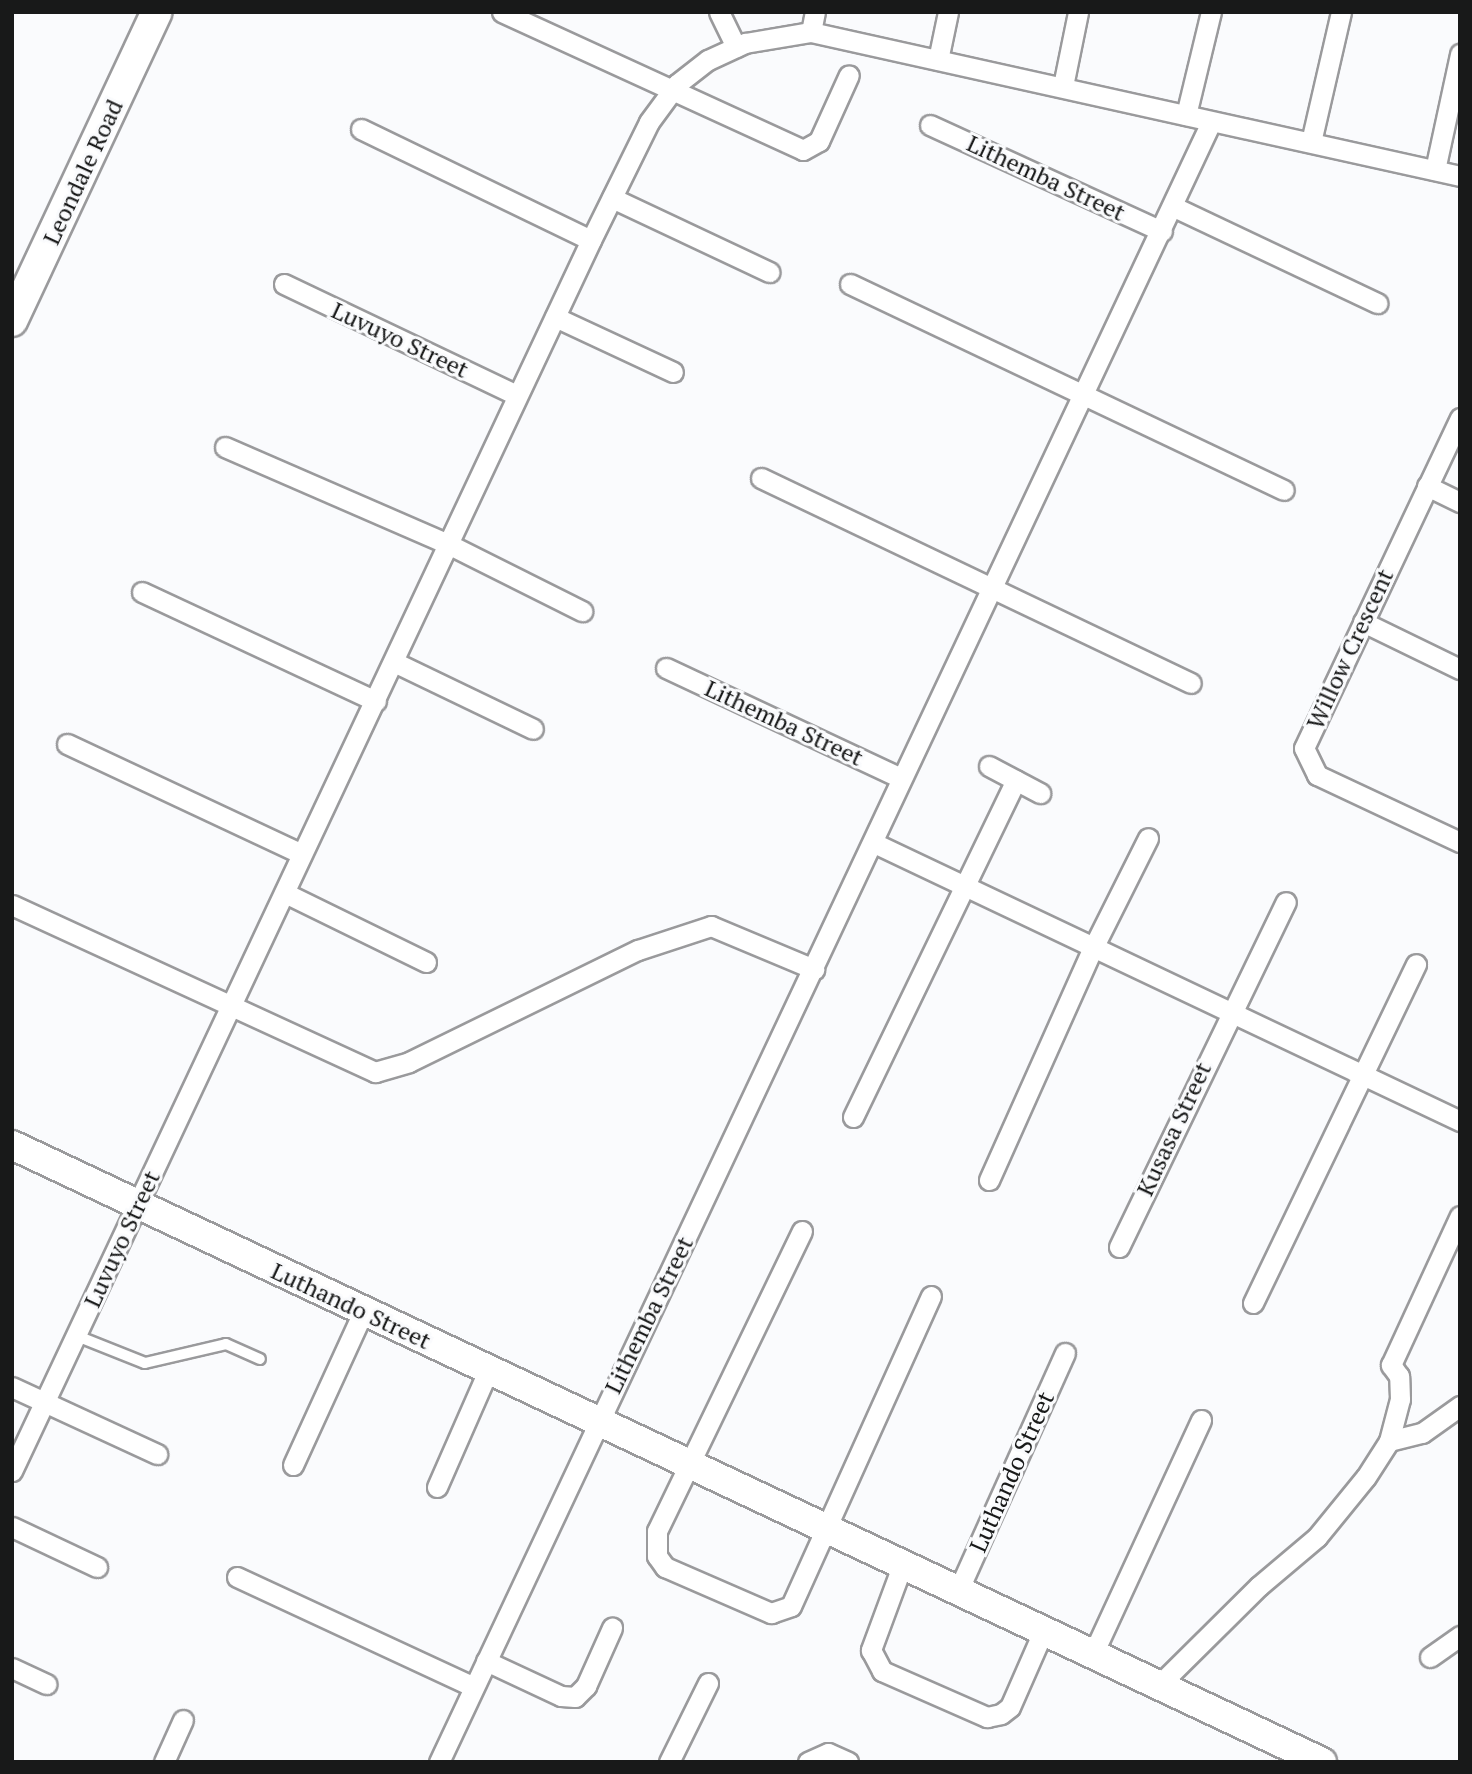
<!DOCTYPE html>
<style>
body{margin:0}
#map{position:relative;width:1472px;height:1774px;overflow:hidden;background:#fafbfd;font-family:"PT Serif",serif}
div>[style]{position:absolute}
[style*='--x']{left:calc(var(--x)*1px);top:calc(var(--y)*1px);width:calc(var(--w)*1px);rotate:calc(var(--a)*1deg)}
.roads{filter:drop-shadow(2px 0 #9a9a9c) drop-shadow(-2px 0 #9a9a9c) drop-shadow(0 2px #9a9a9c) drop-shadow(0 -2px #9a9a9c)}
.lane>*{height:10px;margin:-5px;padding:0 5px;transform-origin:5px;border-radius:5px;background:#fff}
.street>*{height:19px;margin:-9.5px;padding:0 9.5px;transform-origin:9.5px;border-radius:9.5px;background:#fff}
.secondary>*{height:28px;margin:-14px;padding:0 14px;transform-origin:14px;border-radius:14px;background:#fff}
.primary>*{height:30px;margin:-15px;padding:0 15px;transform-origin:15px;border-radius:15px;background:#fff}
span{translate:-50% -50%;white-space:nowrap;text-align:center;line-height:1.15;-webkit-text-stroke:6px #fafbfd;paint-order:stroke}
.street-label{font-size:24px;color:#181919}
.frame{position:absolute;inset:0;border:14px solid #181919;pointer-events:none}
</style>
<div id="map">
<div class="roads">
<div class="lane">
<i style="--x:77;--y:1336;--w:73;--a:21.7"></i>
<i style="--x:145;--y:1363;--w:83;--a:-13.2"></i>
<i style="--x:226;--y:1344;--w:37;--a:24"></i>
</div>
<div class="street">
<i style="--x:502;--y:12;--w:331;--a:24.6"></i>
<i style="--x:803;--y:150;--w:18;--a:-29"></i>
<i style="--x:819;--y:141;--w:72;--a:-65.6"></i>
<i style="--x:719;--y:12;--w:39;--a:64"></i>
<i style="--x:811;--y:32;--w:20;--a:-79"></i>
<i style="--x:938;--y:60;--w:49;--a:-78.2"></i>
<i style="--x:1063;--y:86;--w:76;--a:-78.5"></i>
<i style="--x:1186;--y:115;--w:106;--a:-76.4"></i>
<i style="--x:930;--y:125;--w:255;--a:24.6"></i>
<i style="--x:361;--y:129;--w:255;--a:25.8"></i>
<i style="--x:1311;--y:142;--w:133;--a:-77"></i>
<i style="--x:1435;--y:170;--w:119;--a:-77.8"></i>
<i style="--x:612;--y:198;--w:174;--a:25.2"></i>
<i style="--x:1174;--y:207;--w:225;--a:25.3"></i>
<i style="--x:284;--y:284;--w:258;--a:25.5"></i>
<i style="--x:850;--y:284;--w:480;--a:25.4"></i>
<i style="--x:555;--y:317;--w:130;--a:25"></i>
<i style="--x:1460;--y:418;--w:365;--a:115.3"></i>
<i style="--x:1304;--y:748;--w:30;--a:64"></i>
<i style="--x:1317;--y:775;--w:158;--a:25.1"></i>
<i style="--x:225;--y:447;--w:245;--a:23.5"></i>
<i style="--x:450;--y:545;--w:148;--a:26.6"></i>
<i style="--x:761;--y:478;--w:476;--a:25.5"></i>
<i style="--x:1427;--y:486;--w:37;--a:26"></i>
<i style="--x:142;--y:592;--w:258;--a:25"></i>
<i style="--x:1363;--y:622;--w:108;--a:25.9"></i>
<i style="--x:394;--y:662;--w:154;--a:25.7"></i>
<i style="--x:666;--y:668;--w:259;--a:25.1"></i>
<i style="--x:67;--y:744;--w:259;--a:25.1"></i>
<i style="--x:989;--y:766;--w:58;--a:27.9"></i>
<i style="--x:874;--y:843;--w:649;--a:25.38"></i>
<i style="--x:285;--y:893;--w:157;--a:26.1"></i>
<i style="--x:12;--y:905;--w:400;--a:24.7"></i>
<i style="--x:375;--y:1072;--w:35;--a:-16"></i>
<i style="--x:409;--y:1062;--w:255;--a:-26.1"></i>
<i style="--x:638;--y:950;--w:77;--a:-18.2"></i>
<i style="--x:711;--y:926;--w:112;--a:22.7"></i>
<i style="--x:853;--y:1117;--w:374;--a:-64.2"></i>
<i style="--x:989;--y:1180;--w:252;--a:-65.9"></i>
<i style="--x:1092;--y:950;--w:125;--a:-63.4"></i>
<i style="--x:802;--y:1231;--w:333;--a:115.8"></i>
<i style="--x:657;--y:1531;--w:25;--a:90"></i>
<i style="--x:657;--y:1556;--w:14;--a:54"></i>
<i style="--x:665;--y:1567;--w:116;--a:23.5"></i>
<i style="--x:771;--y:1613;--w:21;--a:-19"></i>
<i style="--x:791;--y:1606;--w:340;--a:-65.7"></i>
<i style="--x:1119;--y:1247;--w:383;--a:-64.2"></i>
<i style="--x:1253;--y:1303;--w:376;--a:-64.3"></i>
<i style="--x:12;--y:1387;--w:160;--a:24.8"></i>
<i style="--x:1389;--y:1441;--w:34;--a:-14"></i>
<i style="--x:1422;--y:1433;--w:47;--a:-35.4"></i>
<i style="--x:293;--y:1465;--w:168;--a:-65.4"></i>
<i style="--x:12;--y:1471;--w:1360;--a:-64.81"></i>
<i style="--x:591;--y:240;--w:131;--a:-63.8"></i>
<i style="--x:649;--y:122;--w:47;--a:-53.6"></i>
<i style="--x:677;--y:84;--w:39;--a:-38"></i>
<i style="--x:708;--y:60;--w:41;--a:-24.7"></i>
<i style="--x:745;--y:43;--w:67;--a:-9.5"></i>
<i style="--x:811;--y:32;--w:665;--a:12.51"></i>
<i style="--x:437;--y:1487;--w:127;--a:-66.3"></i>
<i style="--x:12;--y:1527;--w:94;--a:25.2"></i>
<i style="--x:902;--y:1566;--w:90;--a:110.3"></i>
<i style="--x:871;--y:1650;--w:24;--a:62"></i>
<i style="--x:882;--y:1671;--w:115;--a:23.7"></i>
<i style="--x:987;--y:1717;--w:14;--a:-12"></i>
<i style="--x:1001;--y:1714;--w:11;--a:-38"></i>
<i style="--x:1010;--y:1707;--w:82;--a:-66.3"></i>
<i style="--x:237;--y:1577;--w:261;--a:24.9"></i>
<i style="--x:958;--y:1591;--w:261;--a:-65.8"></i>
<i style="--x:1092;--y:1656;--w:260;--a:-65.2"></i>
<i style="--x:1430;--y:1657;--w:37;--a:-35"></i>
<i style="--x:486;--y:1661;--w:83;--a:25"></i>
<i style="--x:561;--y:1696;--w:14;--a:4"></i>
<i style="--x:575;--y:1697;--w:16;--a:-45"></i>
<i style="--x:586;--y:1686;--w:64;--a:-65.9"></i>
<i style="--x:12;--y:1668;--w:38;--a:25"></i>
<i style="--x:1158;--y:1686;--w:142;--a:-44.7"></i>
<i style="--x:1259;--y:1586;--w:76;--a:-40.2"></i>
<i style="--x:1317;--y:1537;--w:77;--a:-50.8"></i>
<i style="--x:1366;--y:1477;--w:43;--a:-57.4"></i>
<i style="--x:1389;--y:1441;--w:43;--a:-75.3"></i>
<i style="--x:1400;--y:1399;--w:23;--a:-92"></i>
<i style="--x:1399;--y:1376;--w:14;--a:-126"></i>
<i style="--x:1391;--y:1365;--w:164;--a:-65.2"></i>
<i style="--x:164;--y:1762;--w:46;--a:-65.7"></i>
<i style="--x:439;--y:1762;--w:1813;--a:-64.79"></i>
<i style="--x:669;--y:1762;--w:88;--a:-63.7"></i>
<i style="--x:808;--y:1762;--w:22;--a:-24"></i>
<i style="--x:828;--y:1753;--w:22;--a:24"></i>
</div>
<div class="secondary">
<i style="--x:12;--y:1145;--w:1448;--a:25.22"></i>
</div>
<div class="primary">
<i style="--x:12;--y:321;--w:341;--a:-64.9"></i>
</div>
</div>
<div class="street-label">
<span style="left:83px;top:172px;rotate:-65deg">Leondale Road</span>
<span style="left:1046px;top:178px;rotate:25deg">Lithemba Street</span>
<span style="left:400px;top:340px;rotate:25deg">Luvuyo Street</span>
<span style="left:1350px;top:649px;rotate:-65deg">Willow Crescent</span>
<span style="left:784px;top:723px;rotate:25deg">Lithemba Street</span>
<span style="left:1174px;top:1129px;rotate:-65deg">Kusasa Street</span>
<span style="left:122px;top:1239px;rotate:-65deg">Luvuyo Street</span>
<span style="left:351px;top:1306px;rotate:25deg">Luthando Street</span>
<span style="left:649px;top:1315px;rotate:-64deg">Lithemba Street</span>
<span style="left:1012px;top:1472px;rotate:-66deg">Luthando Street</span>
</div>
<div class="frame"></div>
</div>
